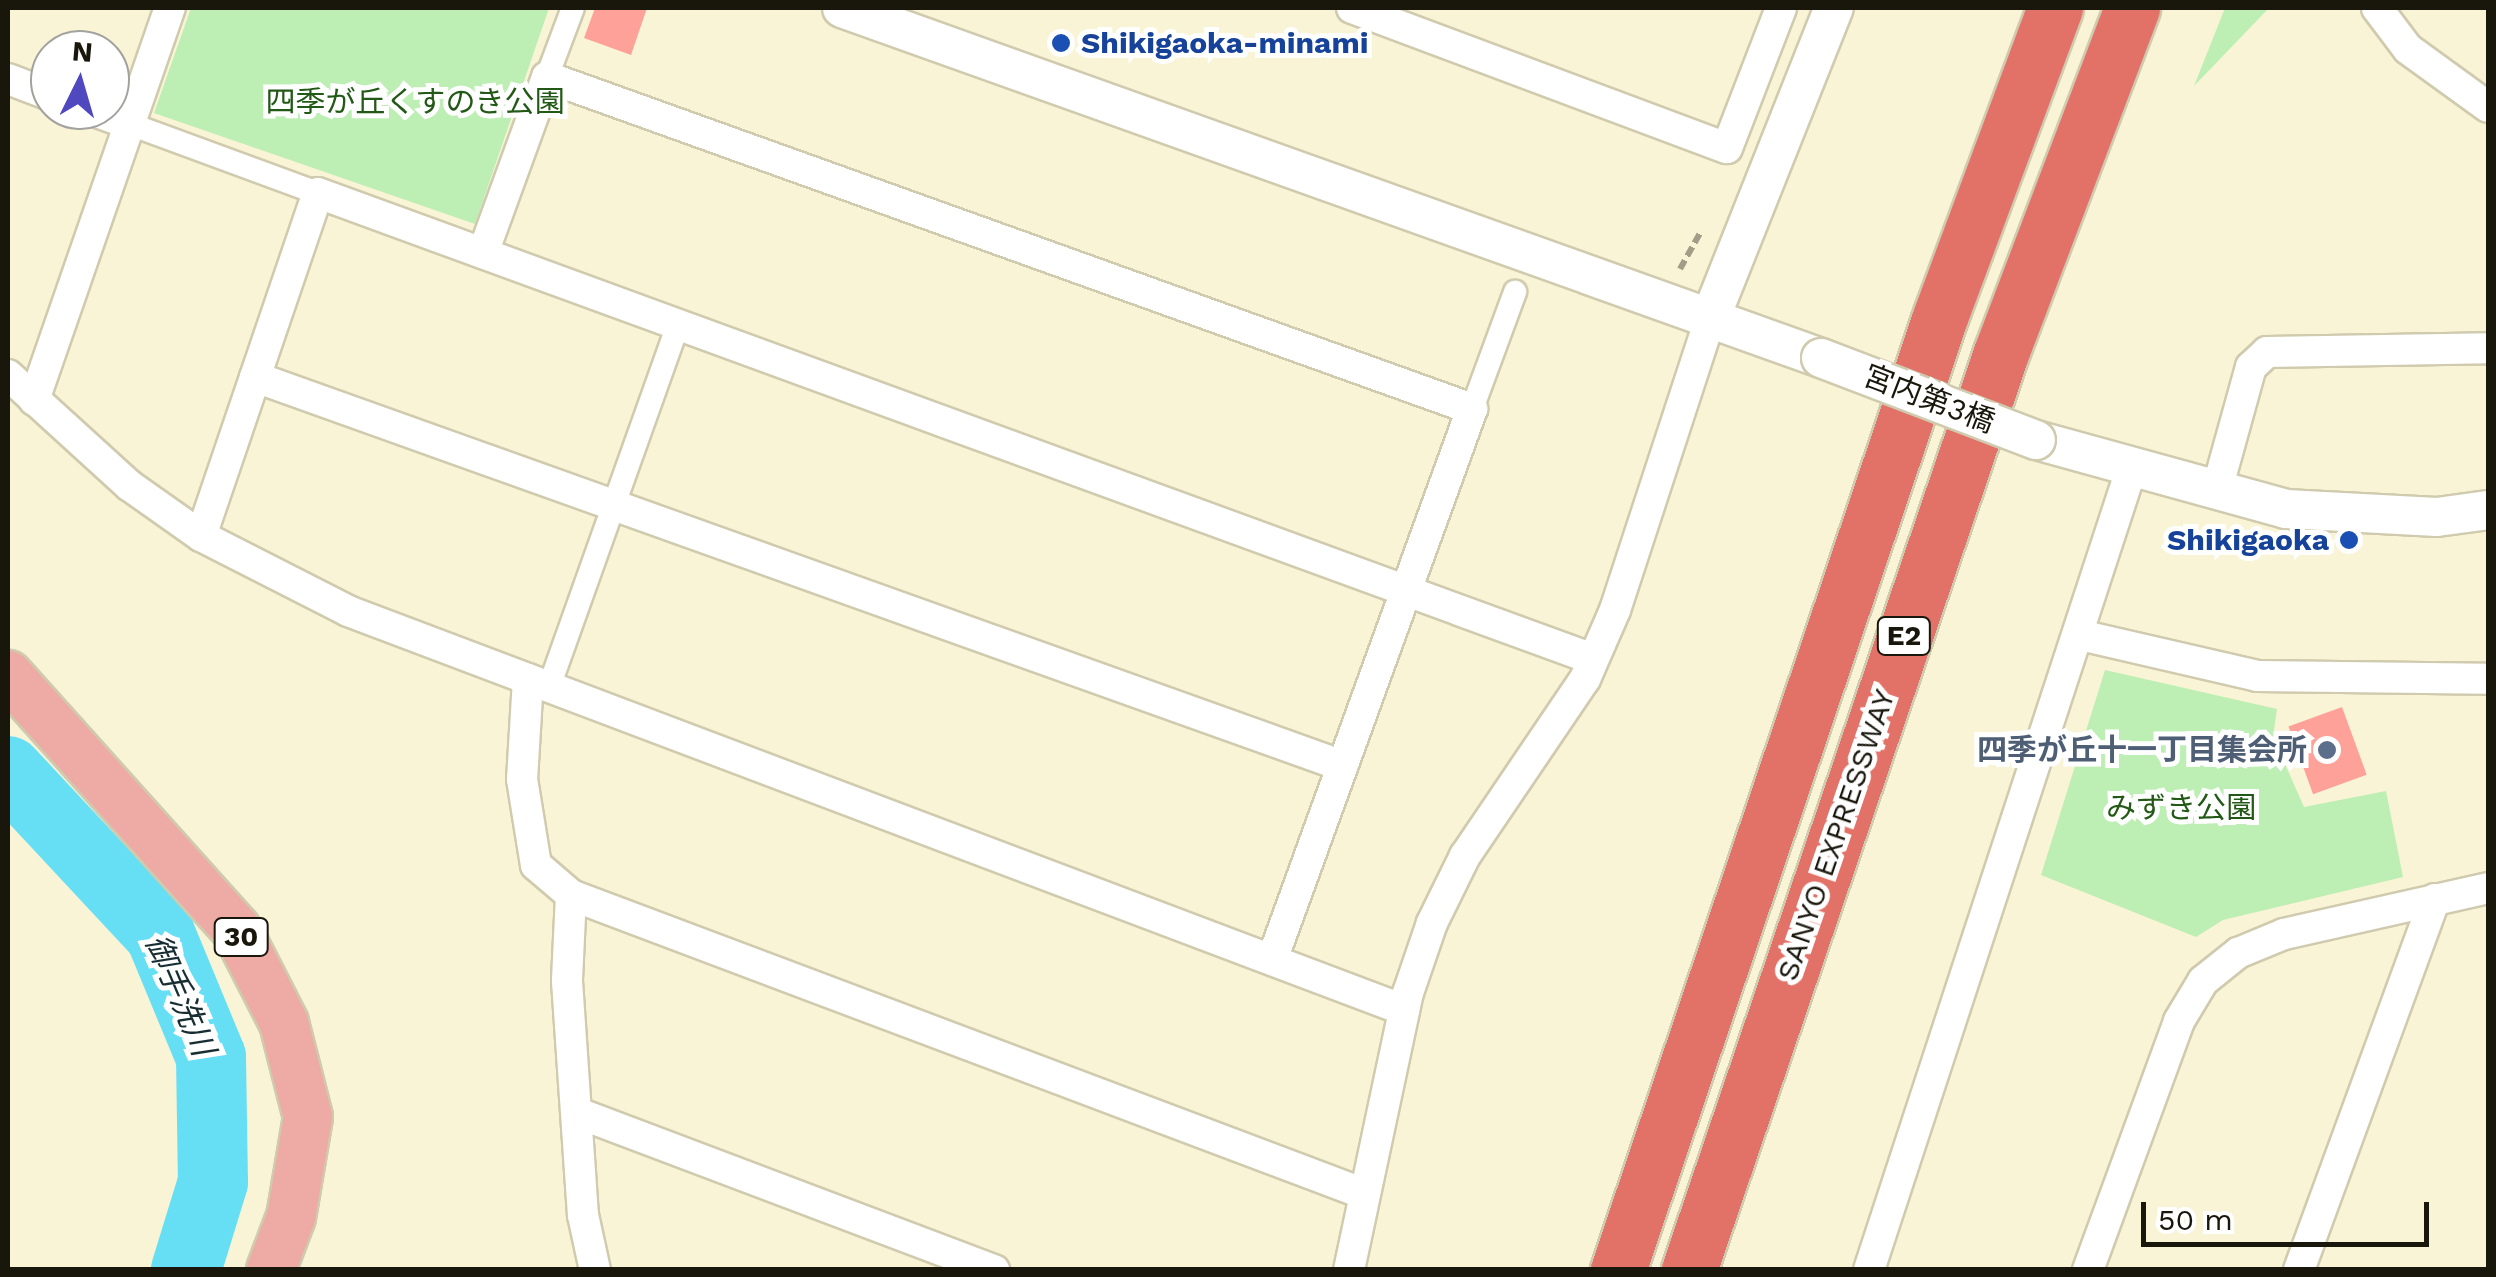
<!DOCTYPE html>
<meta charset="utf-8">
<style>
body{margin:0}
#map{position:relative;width:2496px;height:1277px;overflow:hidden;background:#f9f4d6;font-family:"Work Sans","Noto Sans JP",sans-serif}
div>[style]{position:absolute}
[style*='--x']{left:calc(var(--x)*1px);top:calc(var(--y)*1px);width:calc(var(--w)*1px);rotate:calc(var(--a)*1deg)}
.green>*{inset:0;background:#bdeeb3}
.river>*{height:70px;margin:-35px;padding:0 35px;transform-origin:35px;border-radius:35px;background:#66dff5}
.building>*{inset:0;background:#fea199;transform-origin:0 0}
.path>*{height:6px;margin-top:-3px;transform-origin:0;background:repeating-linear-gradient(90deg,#a19d87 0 10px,transparent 0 15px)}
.roads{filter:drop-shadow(2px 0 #d0caae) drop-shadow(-2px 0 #d0caae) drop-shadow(0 2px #d0caae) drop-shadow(0 -2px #d0caae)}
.pedestrian>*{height:22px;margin:-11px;padding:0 11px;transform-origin:11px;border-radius:11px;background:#fff}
.minor>*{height:30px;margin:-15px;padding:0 15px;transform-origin:15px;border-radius:15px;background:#fff}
.tertiary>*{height:38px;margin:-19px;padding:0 19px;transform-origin:19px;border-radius:19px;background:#fff}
.primary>*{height:48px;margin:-24px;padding:0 24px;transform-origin:24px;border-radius:24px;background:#eeaaa4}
.motorway>*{height:55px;margin:-27.5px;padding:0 27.5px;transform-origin:27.5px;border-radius:27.5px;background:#e27268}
.bridges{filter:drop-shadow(2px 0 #d0caae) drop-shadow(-2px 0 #d0caae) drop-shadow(0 2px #d0caae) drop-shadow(0 -2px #d0caae)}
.tertiary-bridge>*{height:38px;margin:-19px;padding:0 19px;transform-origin:19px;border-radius:19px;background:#fff}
.dots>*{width:28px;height:28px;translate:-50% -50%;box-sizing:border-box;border:5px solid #fff;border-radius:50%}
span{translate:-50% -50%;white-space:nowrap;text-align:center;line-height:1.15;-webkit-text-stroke:10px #fff;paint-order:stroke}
.shield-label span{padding:2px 8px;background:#fff;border:2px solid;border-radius:8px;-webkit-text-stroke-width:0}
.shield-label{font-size:28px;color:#19170c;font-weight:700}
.transit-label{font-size:30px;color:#164399;font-weight:700}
.left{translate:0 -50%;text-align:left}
.right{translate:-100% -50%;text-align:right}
.park-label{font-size:30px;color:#235916}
.street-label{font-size:30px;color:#19170c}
.service-label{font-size:30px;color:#4e5e75;font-weight:700}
.water-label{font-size:32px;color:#192e32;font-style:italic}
.frame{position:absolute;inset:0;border:10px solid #19170c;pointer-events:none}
.north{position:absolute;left:30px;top:30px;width:100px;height:100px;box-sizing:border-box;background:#fff;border:2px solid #a3a29e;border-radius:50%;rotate:5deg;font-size:28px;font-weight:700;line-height:40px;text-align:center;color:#19170c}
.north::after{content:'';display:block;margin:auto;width:35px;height:45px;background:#4f48bf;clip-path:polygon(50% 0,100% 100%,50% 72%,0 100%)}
.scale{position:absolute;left:2141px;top:1202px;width:288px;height:45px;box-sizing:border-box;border:5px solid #19170c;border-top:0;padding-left:12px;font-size:30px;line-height:35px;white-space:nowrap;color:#19170c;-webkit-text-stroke:8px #fff;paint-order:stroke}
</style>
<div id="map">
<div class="green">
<i style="clip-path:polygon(191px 8px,549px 8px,475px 224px,154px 113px)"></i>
<i style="clip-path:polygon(2225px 8px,2269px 8px,2194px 86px)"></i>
<i style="clip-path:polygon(2105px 670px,2277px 709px,2273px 737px,2304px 807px,2386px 791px,2403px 877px,2223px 920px,2196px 937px,2041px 875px)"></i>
</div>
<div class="river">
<i style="--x:8;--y:771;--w:223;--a:47"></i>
<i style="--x:160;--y:934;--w:133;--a:67.5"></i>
<i style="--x:211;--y:1057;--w:125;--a:89.1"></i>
<i style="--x:213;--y:1182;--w:92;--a:107.1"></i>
</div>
<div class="building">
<i style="clip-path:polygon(595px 8px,647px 8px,631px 55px,584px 38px)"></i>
<i style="left:2342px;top:707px;width:72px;height:57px;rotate:70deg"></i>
</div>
<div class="path">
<i style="--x:1680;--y:269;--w:41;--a:-60.9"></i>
</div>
<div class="roads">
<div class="pedestrian">
<i style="--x:547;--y:77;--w:74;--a:-69.4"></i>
<i style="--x:130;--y:124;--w:200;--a:20.2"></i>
<i style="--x:1472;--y:409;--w:125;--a:-69.8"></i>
<i style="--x:549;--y:687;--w:385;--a:-70.4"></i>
</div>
<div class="minor">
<i style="--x:1352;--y:8;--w:400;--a:20.5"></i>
<i style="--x:1727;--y:148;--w:150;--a:-68.9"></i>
<i style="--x:2377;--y:8;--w:51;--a:52.9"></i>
<i style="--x:2408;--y:49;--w:99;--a:35.9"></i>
<i style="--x:8;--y:79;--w:45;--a:20.9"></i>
<i style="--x:91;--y:110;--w:41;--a:19.7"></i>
<i style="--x:483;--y:253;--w:187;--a:-70"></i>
<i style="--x:547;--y:77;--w:983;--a:19.74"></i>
<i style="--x:1472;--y:409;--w:586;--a:109.95"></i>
<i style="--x:8;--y:375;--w:165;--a:42.3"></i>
<i style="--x:130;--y:486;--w:87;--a:35.2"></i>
<i style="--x:201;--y:536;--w:165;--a:27"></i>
<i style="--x:348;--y:611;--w:1129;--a:20.7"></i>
<i style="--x:255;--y:377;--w:1155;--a:19.67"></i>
<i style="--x:34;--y:400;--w:415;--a:-70.9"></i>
<i style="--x:2216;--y:493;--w:131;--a:-74.5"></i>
<i style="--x:2251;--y:367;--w:22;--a:-43"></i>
<i style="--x:2267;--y:352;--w:221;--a:-1"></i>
<i style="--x:201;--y:536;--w:362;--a:-71.2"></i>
<i style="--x:318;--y:193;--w:1357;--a:20.08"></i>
<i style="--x:2080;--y:635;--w:182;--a:13"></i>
<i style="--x:2257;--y:676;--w:231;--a:0.7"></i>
<i style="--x:528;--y:679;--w:100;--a:93.4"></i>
<i style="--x:522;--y:779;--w:87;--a:80.8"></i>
<i style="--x:536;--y:865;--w:46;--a:40.6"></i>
<i style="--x:571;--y:895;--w:86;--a:92.7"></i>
<i style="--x:567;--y:981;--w:235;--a:86.1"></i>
<i style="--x:583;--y:1215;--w:56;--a:77.7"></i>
<i style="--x:571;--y:895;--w:848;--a:20.64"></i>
<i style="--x:578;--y:1113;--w:445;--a:20.7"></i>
<i style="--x:1349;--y:1270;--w:283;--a:-78"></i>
<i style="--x:1408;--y:993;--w:74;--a:-71.1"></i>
<i style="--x:1432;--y:923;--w:75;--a:-63.8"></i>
<i style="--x:1465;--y:856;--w:214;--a:-55.9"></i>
<i style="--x:1585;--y:679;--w:75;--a:-66.5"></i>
<i style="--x:1615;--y:610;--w:306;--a:-71.9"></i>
<i style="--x:1869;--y:1270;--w:842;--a:-71.87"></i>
<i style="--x:2088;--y:1270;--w:265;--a:-69.9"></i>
<i style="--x:2179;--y:1021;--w:47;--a:-59"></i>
<i style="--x:2203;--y:981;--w:45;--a:-38.7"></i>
<i style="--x:2238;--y:953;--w:50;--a:-22.4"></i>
<i style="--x:2284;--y:934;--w:209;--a:-12.7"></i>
<i style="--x:2299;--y:1270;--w:395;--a:-69.9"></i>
</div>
<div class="tertiary">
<i style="--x:842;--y:8;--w:1040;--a:19.67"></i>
<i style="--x:1710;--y:319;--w:335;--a:-68.3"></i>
<i style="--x:2036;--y:440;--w:259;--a:15.4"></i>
<i style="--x:2286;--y:509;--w:151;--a:3"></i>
<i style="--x:2437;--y:517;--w:51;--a:-7.8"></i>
</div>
<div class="primary">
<i style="--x:8;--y:675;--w:341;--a:48.1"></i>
<i style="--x:236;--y:929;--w:106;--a:62.9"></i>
<i style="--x:284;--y:1023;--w:97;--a:75.7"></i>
<i style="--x:308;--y:1117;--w:101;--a:99.6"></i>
<i style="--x:291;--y:1217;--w:57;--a:110.7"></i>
</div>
<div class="motorway">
<i style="--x:1618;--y:1270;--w:1006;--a:-71.33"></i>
<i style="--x:1940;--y:317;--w:330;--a:-69.6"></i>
<i style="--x:1689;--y:1270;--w:969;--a:-71.21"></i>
<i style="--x:2001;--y:353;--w:369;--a:-69.2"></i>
</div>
</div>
<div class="bridges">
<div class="tertiary-bridge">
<i style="--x:1821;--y:358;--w:230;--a:20.9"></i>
</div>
</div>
<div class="dots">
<i style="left:1061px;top:43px;background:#1a4fb4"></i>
<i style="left:2349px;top:540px;background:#1a4fb4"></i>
<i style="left:2327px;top:750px;background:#5c6f8a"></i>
</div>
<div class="shield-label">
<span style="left:1904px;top:636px">E2</span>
<span style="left:241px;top:937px">30</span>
</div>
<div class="transit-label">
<span class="left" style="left:1081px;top:43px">Shikigaoka-minami</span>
<span class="right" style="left:2329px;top:540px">Shikigaoka</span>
</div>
<div class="park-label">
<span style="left:415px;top:102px">四季が丘くすのき公園</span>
<span style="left:2181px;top:808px">みずき公園</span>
</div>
<div class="street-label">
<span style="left:1929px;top:399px;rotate:21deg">宮内第3橋</span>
<span style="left:1836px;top:835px;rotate:-71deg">SANYO EXPRESSWAY</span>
</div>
<div class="service-label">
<span class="right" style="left:2307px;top:750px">四季が丘十一丁目集会所</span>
</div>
<div class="water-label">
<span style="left:180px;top:995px;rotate:67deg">御手洗川</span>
</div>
<div class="frame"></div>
<div class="north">N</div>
<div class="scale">50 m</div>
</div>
